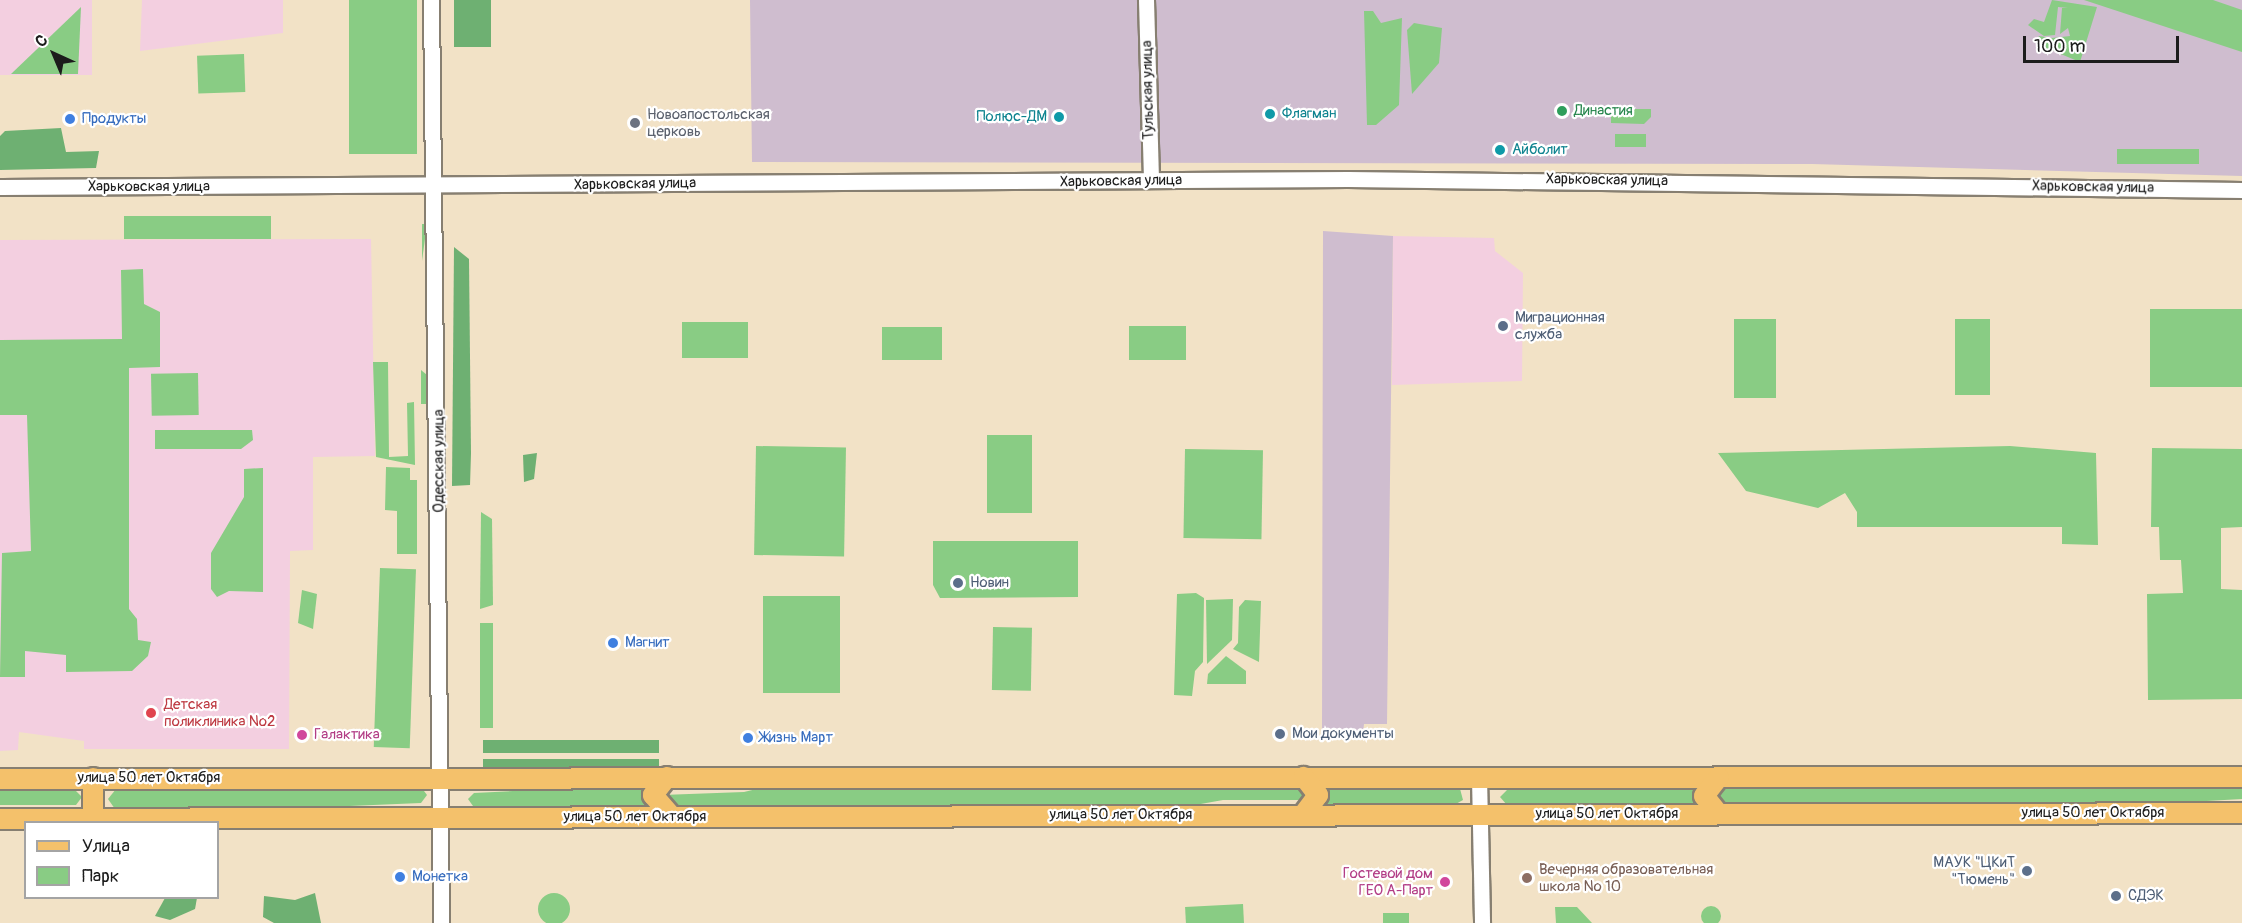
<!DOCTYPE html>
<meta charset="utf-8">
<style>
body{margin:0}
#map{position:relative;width:2242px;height:923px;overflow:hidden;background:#f2e2c6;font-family:Pangolin,sans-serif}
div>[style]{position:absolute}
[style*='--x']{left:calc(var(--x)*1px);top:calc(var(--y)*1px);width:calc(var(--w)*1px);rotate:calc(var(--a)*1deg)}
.built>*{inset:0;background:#f3cfe0;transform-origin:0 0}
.industrial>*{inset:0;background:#cfbdcf}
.green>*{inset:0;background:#89cc84;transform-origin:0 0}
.round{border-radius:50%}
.forest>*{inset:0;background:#6eb072;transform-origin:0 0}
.roads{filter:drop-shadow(2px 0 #877f71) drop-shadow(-2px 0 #877f71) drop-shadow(0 2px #877f71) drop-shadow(0 -2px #877f71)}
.minor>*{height:15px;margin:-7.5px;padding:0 7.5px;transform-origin:7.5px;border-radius:7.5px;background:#fff}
.major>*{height:20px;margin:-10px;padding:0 10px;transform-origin:10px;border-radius:10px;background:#f4c16b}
.dots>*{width:16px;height:16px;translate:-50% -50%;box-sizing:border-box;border:3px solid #fff;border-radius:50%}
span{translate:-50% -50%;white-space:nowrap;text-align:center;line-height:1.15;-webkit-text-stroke:4.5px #fff;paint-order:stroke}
.street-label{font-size:15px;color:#1c1c1c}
.leisure-label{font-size:15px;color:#27864d}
.left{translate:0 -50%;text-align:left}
.worship-label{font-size:15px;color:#5b616d}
.culture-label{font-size:15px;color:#0d838f}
.right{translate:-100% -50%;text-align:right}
.shop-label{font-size:15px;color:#366cbe}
.service-label{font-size:15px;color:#4e5e75}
.health-label{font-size:15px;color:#be3a42}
.hotel-label{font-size:15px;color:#b23c85}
.education-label{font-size:15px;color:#785e54}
.legend{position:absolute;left:24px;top:821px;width:195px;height:78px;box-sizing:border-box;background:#fff;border:2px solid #a4a4a4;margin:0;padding:8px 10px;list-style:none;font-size:18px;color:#1c1c1c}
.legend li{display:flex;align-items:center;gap:12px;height:30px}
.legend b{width:30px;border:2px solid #a4a4a4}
.north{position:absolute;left:24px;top:24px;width:60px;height:60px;-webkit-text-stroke:4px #fff;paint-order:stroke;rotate:316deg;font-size:16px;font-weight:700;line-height:24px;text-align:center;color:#1c1c1c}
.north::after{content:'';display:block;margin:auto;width:21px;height:27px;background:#1c1c1c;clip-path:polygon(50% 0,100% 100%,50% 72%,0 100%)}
.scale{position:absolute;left:2023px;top:36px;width:156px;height:27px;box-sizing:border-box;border:3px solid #1c1c1c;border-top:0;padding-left:8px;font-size:18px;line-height:21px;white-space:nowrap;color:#1c1c1c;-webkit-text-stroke:4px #fff;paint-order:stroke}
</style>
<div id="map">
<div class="built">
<i style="left:0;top:0;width:92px;height:75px"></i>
<i style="clip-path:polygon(142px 0,283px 0,283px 33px,140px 51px)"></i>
<i style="clip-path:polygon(1393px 236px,1494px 238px,1495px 251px,1523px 273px,1522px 381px,1392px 385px)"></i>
<i style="clip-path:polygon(371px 239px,375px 456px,313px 457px,313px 550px,290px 551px,289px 749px,84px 749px,84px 741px,19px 732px,18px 750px,0 751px,0 240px)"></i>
</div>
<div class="industrial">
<i style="clip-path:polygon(750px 0,2242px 0,2242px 176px,1812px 164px,752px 162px)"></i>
<i style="clip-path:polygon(1323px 231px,1393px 236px,1387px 724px,1364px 724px,1363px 733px,1322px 732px)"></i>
</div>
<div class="green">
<i style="left:349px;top:0;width:68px;height:154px"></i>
<i style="clip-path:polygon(2052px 0,2097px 7px,2080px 62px,2051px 50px,2055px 46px,2050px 50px,2036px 43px,2039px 36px,2052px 38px,2070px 36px,2068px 28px,2060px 34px,2062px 8px,2068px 8px,2058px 7px,2055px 35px,2044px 36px,2028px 25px,2034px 19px,2044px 22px)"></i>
<i style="clip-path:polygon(2084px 0,2213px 0,2242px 10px,2242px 52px)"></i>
<i style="clip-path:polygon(81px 7px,78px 74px,11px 74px)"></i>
<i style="clip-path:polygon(1364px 11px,1373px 11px,1381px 23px,1402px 18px,1399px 105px,1376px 125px,1367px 125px)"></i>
<i style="clip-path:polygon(1414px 23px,1442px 28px,1439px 63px,1412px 94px,1407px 30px)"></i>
<i style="left:244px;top:54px;width:38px;height:47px;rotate:88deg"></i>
<i style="clip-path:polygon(1611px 109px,1651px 109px,1651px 117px,1644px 124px,1611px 123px)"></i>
<i style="left:1615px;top:134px;width:31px;height:13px"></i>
<i style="left:2117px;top:149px;width:82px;height:15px"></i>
<i style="left:124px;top:216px;width:147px;height:23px"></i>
<i style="clip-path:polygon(422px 224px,427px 224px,422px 261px)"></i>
<i style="clip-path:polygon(143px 269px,144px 304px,160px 312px,160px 367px,129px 368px,129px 609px,137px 619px,138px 640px,151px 642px,148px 656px,132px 671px,66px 672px,66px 655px,25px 651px,25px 677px,0 677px,2px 553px,31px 551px,27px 415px,0 415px,0 340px,122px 339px,121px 270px)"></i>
<i style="left:2150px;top:309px;width:92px;height:78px"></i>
<i style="left:1734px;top:319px;width:42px;height:79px"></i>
<i style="left:1955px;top:319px;width:35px;height:76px"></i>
<i style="left:682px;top:322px;width:66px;height:36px"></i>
<i style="left:1129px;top:326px;width:57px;height:34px"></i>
<i style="left:942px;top:327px;width:33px;height:60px;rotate:90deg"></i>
<i style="clip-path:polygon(373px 362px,388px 362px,389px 457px,408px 456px,407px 403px,414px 402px,415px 465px,376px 457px)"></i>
<i style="clip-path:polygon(421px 370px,427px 375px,427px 404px,421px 404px)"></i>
<i style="left:198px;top:373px;width:42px;height:47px;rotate:89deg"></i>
<i style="clip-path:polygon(155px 430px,252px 430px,253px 440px,241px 449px,155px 449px)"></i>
<i style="left:987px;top:435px;width:45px;height:78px"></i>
<i style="left:756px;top:446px;width:90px;height:109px;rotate:1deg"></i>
<i style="clip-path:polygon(2010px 446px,2096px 453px,2098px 545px,2062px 544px,2062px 527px,1857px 527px,1857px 512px,1845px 493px,1818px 508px,1746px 491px,1718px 453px)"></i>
<i style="clip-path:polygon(2152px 448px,2242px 449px,2242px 527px,2221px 528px,2221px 589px,2242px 590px,2242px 699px,2148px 700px,2147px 594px,2183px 593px,2181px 560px,2160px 560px,2159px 527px,2151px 527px)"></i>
<i style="left:1185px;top:449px;width:78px;height:89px;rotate:1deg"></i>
<i style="clip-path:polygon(386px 467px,410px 468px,410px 480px,417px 480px,417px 554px,397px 554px,397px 511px,385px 510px)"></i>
<i style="clip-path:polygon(263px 468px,263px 592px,229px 591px,217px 597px,211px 589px,211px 553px,244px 497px,244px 469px)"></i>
<i style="clip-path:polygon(481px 512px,492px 519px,493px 605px,480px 609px)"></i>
<i style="clip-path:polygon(933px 541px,1078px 541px,1078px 597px,940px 598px,933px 585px)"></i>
<i style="left:380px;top:568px;width:36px;height:179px;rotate:2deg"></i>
<i style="clip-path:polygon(302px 590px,317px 594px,313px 629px,298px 623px)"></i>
<i style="clip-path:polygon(1196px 593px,1204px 598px,1203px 662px,1195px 671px,1192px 696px,1174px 695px,1177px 594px)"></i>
<i style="left:763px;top:596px;width:77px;height:97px"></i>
<i style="clip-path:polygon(1233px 599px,1232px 640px,1207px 664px,1206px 600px)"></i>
<i style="clip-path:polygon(1245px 600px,1261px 601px,1259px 662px,1233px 649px,1238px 643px,1239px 607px)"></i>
<i style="left:493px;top:623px;width:105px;height:13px;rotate:90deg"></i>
<i style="left:993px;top:627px;width:39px;height:63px;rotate:1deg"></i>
<i style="clip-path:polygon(1226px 656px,1246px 671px,1246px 684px,1207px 684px,1208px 674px)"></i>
<i style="clip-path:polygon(778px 784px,1302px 784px,1310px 792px,1303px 800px,1223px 800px,1184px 807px,667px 806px,662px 795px,744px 792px)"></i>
<i style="clip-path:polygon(1610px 784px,1698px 784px,1694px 795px,1698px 806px,1507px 805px,1500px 797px,1507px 790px)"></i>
<i style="clip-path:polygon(1459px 785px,1463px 800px,1454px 805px,1326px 805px,1328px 787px)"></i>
<i style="clip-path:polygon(2242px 785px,2242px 799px,2136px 805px,1724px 805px,1716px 800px,1720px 787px)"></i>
<i style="clip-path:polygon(421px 787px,427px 795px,421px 803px,302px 808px,115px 809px,108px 799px,116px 789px)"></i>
<i style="clip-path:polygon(573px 788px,648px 788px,650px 806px,473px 806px,468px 799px,474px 793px)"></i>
<i style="clip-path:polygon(0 790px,75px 790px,82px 797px,76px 805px,0 805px)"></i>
<i class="round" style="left:538px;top:893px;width:32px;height:32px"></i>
<i style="left:1243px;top:904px;width:19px;height:58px;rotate:87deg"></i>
<i class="round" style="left:1701px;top:906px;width:20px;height:20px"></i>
<i style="clip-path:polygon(1555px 907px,1577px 907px,1592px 923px,1556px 923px)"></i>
<i style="left:1383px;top:913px;width:26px;height:10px"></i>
</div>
<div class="forest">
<i style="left:454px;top:0;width:37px;height:47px"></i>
<i style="clip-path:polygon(61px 128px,66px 152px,99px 151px,96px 168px,0 170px,0 136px,5px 131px)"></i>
<i style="clip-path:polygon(454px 247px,469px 259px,471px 454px,470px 485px,452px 486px)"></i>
<i style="clip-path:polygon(537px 453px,534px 479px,524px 482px,523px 455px)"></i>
<i style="left:659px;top:740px;width:13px;height:176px;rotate:90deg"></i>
<i style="left:483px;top:759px;width:176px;height:13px"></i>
<i style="clip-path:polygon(315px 893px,321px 923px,274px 923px,263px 917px,264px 896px,295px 900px)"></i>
<i style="clip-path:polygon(165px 898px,197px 898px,195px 909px,170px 920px,155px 916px)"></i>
</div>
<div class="roads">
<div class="minor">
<i style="--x:431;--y:0;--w:923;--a:89.38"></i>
<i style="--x:1146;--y:0;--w:180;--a:88.4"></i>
<i style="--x:0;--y:187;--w:1348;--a:-0.34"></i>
<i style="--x:1348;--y:179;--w:894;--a:0.7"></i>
<i style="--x:1479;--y:777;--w:146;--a:88.8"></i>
</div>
<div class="major">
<i style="--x:667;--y:777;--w:23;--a:128"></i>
<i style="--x:653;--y:795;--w:28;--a:49"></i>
<i style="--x:0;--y:779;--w:2242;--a:-0.05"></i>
<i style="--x:1718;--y:813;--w:22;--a:-129"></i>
<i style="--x:1704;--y:796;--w:24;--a:-52"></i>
<i style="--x:1303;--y:815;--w:25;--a:-53"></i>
<i style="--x:1318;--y:795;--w:23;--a:-128"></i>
<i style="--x:93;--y:818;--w:40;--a:-90"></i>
<i style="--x:0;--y:819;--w:2242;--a:-0.15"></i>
</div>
</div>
<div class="dots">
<i style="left:1562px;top:111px;background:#2e9e5b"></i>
<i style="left:1270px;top:114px;background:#0f9aa8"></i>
<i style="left:1059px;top:117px;background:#0f9aa8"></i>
<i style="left:70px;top:119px;background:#3f7fe0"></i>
<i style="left:635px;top:123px;background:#6b7280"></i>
<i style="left:1500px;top:150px;background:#0f9aa8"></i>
<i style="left:1503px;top:326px;background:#5c6f8a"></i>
<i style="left:958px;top:583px;background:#5c6f8a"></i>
<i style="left:613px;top:643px;background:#3f7fe0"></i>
<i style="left:151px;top:713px;background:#e0444e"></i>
<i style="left:1280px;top:734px;background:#5c6f8a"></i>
<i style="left:302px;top:735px;background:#d1479c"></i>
<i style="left:748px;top:738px;background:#3f7fe0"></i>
<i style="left:2027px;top:871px;background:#5c6f8a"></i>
<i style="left:400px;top:877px;background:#3f7fe0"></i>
<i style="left:1527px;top:878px;background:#8d6e63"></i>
<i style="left:1445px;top:882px;background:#d1479c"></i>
<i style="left:2116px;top:896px;background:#5c6f8a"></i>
</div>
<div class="street-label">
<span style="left:1148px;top:90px;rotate:-91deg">Тульская улица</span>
<span style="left:1607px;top:180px;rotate:1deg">Харьковская улица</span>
<span style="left:1121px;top:181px;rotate:-1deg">Харьковская улица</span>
<span style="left:635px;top:184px;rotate:-1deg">Харьковская улица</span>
<span style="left:149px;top:187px">Харьковская улица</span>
<span style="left:2093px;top:187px;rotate:1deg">Харьковская улица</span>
<span style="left:439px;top:461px;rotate:-90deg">Одесская улица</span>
<span style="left:149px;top:778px">улица 50 лет Октября</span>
<span style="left:2093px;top:813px">улица 50 лет Октября</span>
<span style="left:1607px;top:814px">улица 50 лет Октября</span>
<span style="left:1121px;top:815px">улица 50 лет Октября</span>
<span style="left:635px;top:817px">улица 50 лет Октября</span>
</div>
<div class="leisure-label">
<span class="left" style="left:1574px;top:111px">Династия</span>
</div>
<div class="worship-label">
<span class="left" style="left:647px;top:123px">Новоапостольская<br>церковь</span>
</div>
<div class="culture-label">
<span class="left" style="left:1282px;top:114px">Флагман</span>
<span class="right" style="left:1047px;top:117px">Полюс-ДМ</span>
<span class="left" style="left:1512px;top:150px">Айболит</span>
</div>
<div class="shop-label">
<span class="left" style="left:82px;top:119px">Продукты</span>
<span class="left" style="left:625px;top:643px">Магнит</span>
<span class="left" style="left:760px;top:738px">Жизнь Март</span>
<span class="left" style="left:412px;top:877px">Монетка</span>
</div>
<div class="service-label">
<span class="left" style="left:1515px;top:326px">Миграционная<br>служба</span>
<span class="left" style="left:970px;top:583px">Новин</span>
<span class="left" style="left:1292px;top:734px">Мои документы</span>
<span class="right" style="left:2015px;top:871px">МАУК "ЦКиТ<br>"Тюмень"</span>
<span class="left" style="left:2128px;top:896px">СДЭК</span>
</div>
<div class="health-label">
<span class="left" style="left:164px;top:713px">Детская<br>поликлиника №2</span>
</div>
<div class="hotel-label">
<span class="left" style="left:314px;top:735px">Галактика</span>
<span class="right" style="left:1433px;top:882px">Гостевой дом<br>ГЕО А-Парт</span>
</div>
<div class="education-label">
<span class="left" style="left:1539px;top:878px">Вечерняя образовательная<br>школа № 10</span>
</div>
<ul class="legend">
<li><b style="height:8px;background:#f4c16b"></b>Улица</li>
<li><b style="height:16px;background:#89cc84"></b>Парк</li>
</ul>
<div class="north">С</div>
<div class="scale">100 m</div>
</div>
